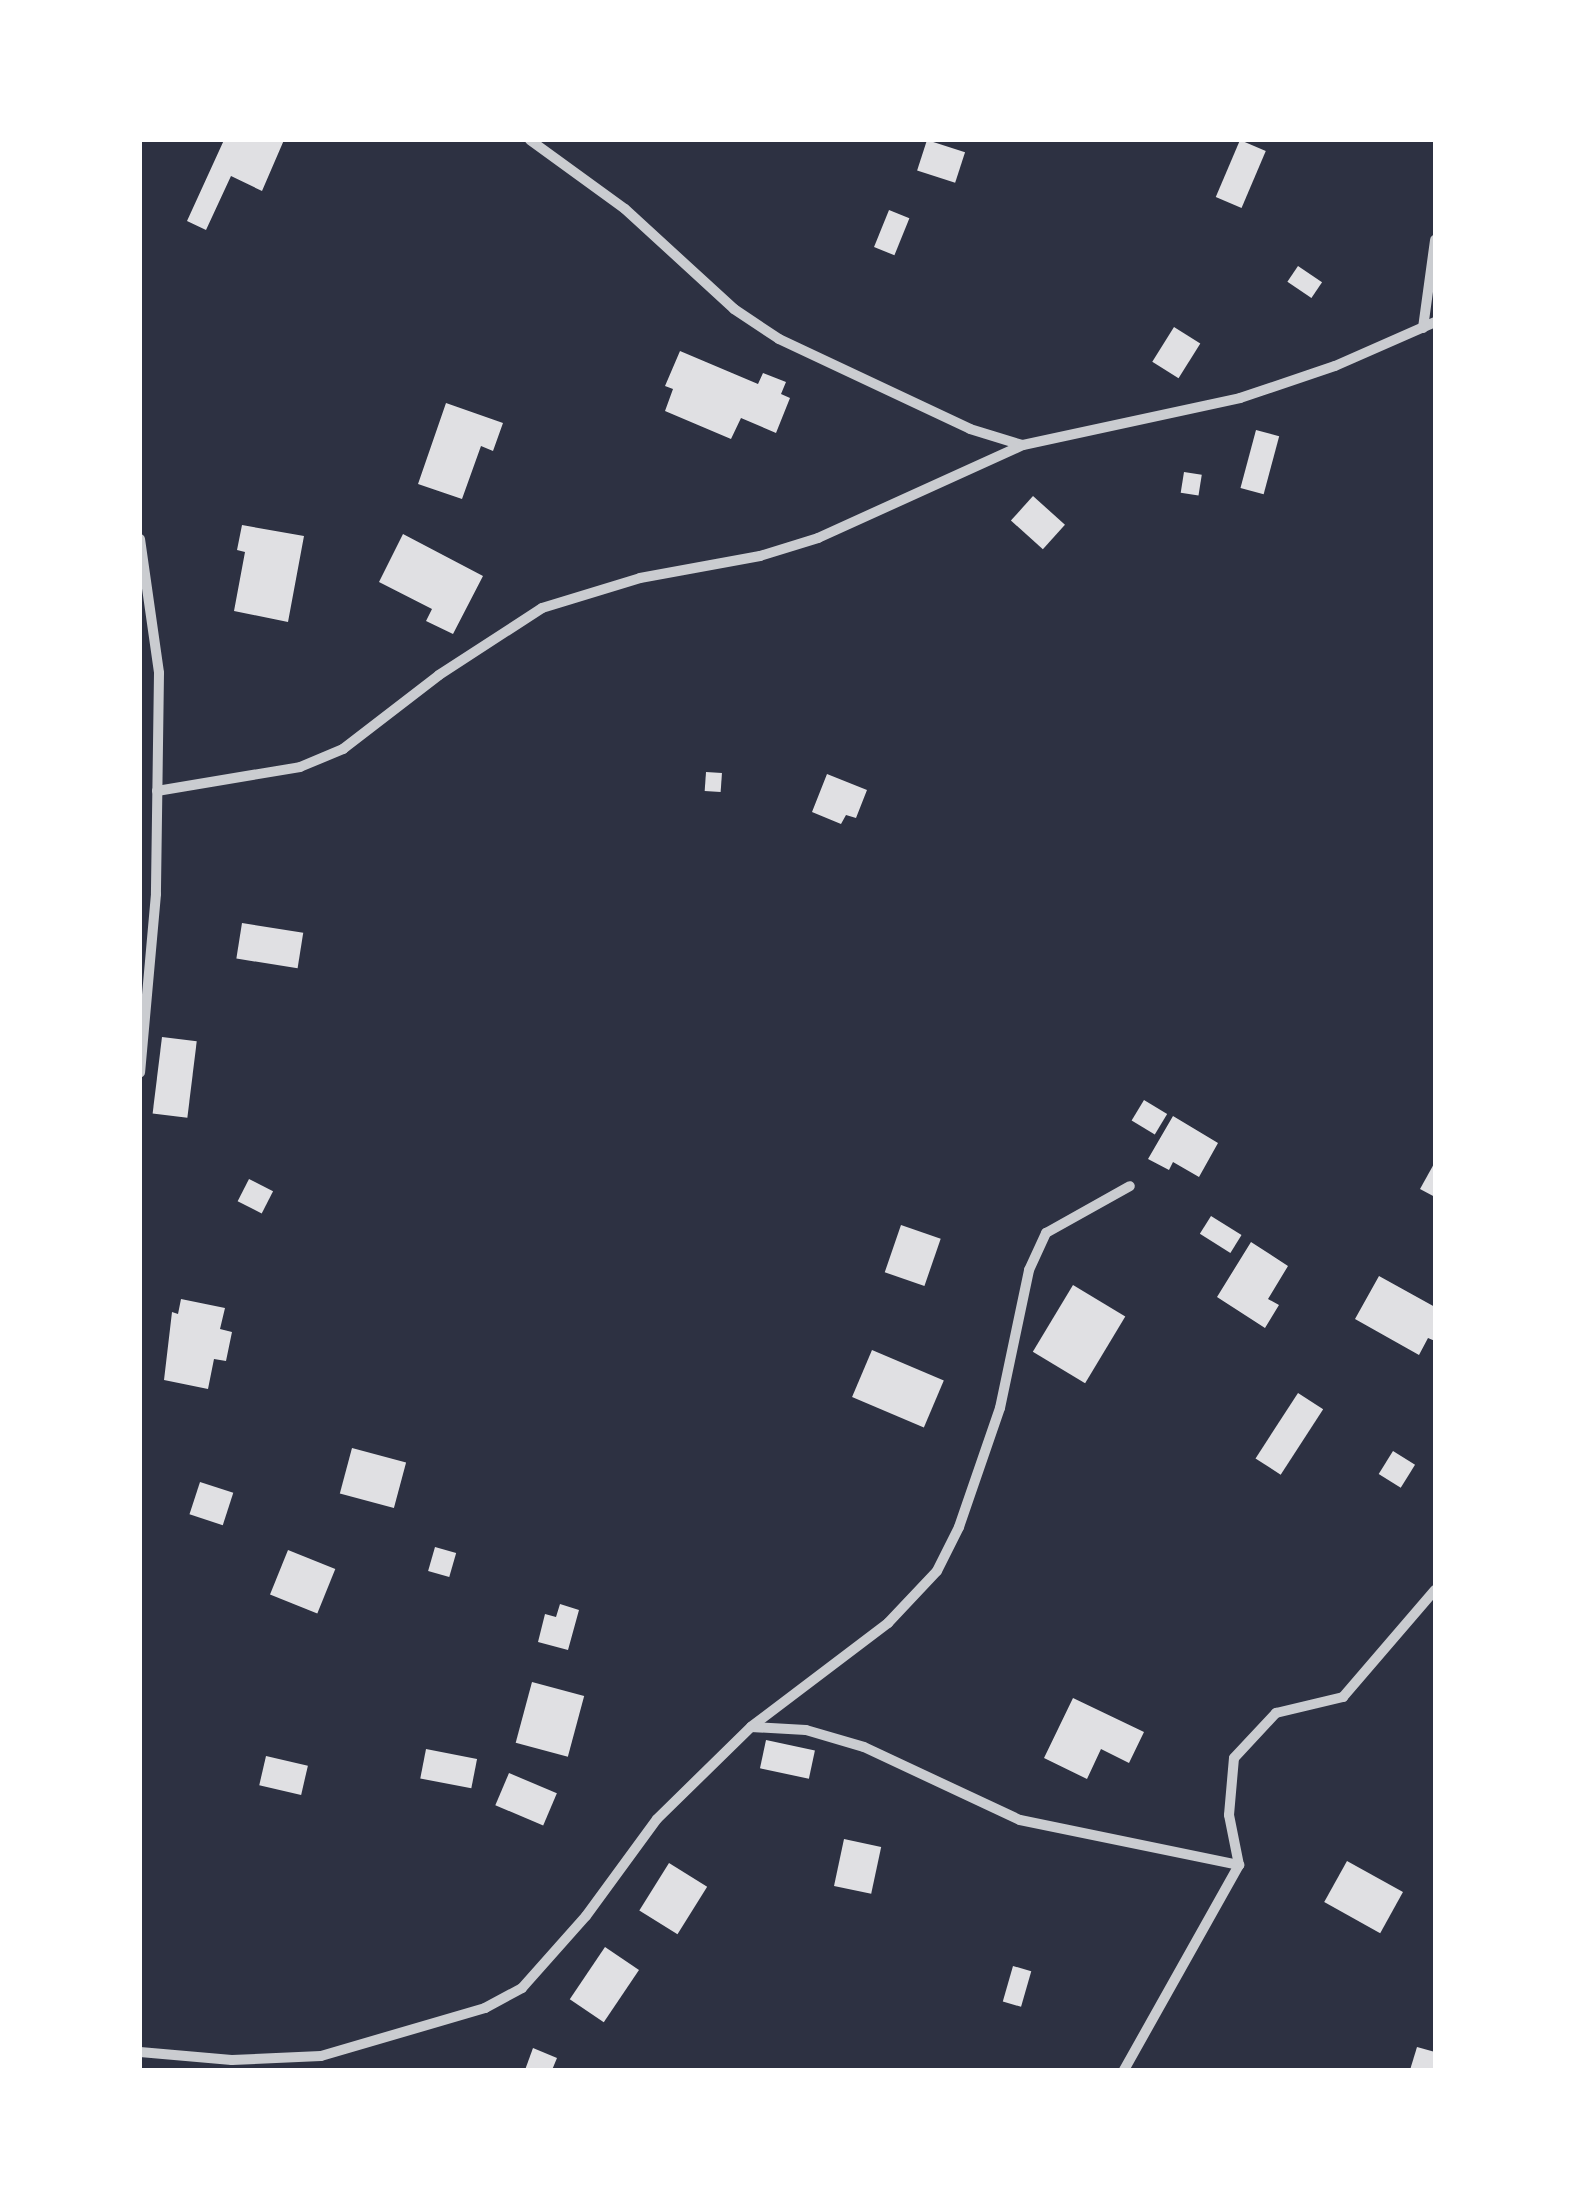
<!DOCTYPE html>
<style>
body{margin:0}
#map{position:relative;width:1575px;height:2210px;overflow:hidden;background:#2d3142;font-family:"Public Sans",sans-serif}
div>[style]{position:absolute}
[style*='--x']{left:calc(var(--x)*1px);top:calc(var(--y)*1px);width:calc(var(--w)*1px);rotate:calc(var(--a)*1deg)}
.building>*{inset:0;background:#e0e0e3;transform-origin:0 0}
.minor>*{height:10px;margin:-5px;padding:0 5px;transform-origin:5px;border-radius:5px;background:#caccd0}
span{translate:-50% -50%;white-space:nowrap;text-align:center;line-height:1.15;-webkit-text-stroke:10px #fff;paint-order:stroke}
.frame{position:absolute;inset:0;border:142px solid #fff;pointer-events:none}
</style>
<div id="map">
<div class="building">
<i style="clip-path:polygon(224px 140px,284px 140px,262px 191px,231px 176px,206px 230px,187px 221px)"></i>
<i style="left:927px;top:140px;width:40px;height:32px;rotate:18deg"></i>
<i style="left:1240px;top:140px;width:28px;height:62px;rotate:23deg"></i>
<i style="left:889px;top:210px;width:22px;height:40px;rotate:22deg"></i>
<i style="left:1298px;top:266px;width:29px;height:19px;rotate:34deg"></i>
<i style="left:1174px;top:327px;width:31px;height:41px;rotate:32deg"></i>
<i style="clip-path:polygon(680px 351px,758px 384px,763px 373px,786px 382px,781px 394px,790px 398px,776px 433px,741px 418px,731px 439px,665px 411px,673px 389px,665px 386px)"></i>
<i style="clip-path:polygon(446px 403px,503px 423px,493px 451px,481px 446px,462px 499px,418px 484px)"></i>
<i style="left:1256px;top:430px;width:24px;height:60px;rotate:15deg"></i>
<i style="left:1184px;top:472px;width:18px;height:21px;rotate:9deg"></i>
<i style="left:1033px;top:496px;width:43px;height:33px;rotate:42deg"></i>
<i style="clip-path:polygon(242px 525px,304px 536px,288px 622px,234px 611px,245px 552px,237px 550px)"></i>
<i style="clip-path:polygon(403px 534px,483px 576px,453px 634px,426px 621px,432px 609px,379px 582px)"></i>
<i style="left:706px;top:772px;width:16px;height:19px;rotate:4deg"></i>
<i style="clip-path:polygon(827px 774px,867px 790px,856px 818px,846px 815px,841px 824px,812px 812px)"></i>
<i style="left:242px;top:923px;width:62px;height:36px;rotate:9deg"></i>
<i style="left:162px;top:1037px;width:35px;height:77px;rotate:7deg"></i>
<i style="left:1144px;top:1100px;width:27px;height:24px;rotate:31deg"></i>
<i style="clip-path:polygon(1173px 1116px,1218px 1143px,1199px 1177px,1173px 1162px,1169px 1170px,1148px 1159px)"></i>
<i style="clip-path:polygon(1435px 1162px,1435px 1197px,1420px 1189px)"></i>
<i style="left:249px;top:1179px;width:27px;height:25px;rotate:27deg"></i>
<i style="left:1211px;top:1216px;width:36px;height:21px;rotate:32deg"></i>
<i style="left:901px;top:1225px;width:42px;height:50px;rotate:19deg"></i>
<i style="clip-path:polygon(1251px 1242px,1288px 1266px,1268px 1299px,1279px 1305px,1265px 1328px,1217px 1297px)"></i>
<i style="clip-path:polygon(1379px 1276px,1435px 1307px,1435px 1341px,1428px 1338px,1419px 1355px,1355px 1319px)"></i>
<i style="left:1073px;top:1285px;width:61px;height:78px;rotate:31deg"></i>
<i style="clip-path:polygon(181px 1299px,225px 1308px,220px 1329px,232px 1332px,226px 1361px,214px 1359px,208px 1389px,164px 1380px,172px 1312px,178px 1314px)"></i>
<i style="left:872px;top:1350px;width:78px;height:51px;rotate:23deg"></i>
<i style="left:1298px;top:1393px;width:30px;height:78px;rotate:33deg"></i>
<i style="left:352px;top:1448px;width:56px;height:47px;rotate:15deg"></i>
<i style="left:1393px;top:1451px;width:26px;height:27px;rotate:32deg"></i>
<i style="left:200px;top:1482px;width:35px;height:34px;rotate:18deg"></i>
<i style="left:435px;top:1547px;width:22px;height:25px;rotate:16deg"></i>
<i style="left:288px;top:1550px;width:51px;height:48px;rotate:22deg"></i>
<i style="clip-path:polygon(560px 1604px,579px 1610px,568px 1650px,538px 1642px,545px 1614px,556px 1617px)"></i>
<i style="left:532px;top:1682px;width:54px;height:63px;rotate:15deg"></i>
<i style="clip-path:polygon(1073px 1698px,1144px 1732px,1129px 1763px,1101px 1749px,1087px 1779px,1044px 1758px)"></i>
<i style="left:766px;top:1740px;width:50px;height:29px;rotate:12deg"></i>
<i style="left:426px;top:1749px;width:52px;height:30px;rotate:11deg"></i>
<i style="left:266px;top:1756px;width:43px;height:30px;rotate:13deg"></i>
<i style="left:509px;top:1773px;width:52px;height:35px;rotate:23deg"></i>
<i style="left:844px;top:1839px;width:38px;height:48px;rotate:12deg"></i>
<i style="left:1347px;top:1861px;width:64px;height:47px;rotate:29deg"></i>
<i style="left:669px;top:1863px;width:45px;height:56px;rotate:32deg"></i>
<i style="left:605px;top:1947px;width:41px;height:63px;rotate:34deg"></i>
<i style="left:1013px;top:1966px;width:19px;height:37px;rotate:16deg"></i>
<i style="clip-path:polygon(1417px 2047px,1435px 2052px,1435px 2070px,1410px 2070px)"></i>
<i style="clip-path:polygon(533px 2048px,557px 2058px,552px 2070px,525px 2070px)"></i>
</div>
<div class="minor">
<i style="--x:530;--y:140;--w:117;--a:36"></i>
<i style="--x:625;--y:209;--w:148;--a:42.5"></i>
<i style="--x:734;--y:309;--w:54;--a:33.7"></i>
<i style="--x:779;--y:339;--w:211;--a:25.2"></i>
<i style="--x:970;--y:429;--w:54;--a:17.1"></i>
<i style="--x:1423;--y:328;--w:89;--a:-82.2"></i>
<i style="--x:140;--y:539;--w:135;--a:81.9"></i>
<i style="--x:159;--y:673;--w:221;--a:90.8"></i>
<i style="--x:156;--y:894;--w:179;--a:95.1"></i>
<i style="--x:157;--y:791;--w:145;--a:-9.5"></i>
<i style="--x:300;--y:767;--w:47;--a:-22.7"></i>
<i style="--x:343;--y:749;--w:121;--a:-37.6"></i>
<i style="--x:439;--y:675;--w:123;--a:-33"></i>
<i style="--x:542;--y:608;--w:102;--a:-17"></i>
<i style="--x:640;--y:578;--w:122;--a:-10.4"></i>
<i style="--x:760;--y:556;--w:61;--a:-17.2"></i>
<i style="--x:818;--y:538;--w:225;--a:-24.4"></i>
<i style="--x:1023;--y:445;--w:222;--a:-12.2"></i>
<i style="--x:1240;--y:398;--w:100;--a:-18.6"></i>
<i style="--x:1335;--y:366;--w:109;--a:-23.7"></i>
<i style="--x:752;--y:1726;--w:171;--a:-37.1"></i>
<i style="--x:888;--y:1623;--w:71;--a:-46.7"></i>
<i style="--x:937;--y:1571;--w:49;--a:-63.4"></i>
<i style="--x:959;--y:1527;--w:126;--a:-71"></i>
<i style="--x:1000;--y:1408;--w:141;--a:-78.1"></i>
<i style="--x:1029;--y:1270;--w:41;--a:-65.3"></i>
<i style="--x:1046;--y:1233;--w:96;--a:-29.2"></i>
<i style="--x:140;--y:2052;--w:92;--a:5"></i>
<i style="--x:232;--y:2060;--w:89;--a:-2.6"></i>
<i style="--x:321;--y:2056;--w:171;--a:-16.3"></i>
<i style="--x:485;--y:2008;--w:42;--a:-28.4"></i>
<i style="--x:522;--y:1988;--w:96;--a:-48.4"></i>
<i style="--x:586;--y:1916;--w:120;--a:-53.8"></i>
<i style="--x:657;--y:1819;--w:132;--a:-44.4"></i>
<i style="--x:751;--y:1727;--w:55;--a:3.1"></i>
<i style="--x:806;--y:1730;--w:60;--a:16.3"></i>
<i style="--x:864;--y:1747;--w:172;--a:25.1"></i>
<i style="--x:1020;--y:1820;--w:224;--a:11.6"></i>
<i style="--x:1124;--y:2070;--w:235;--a:-60.7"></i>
<i style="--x:1239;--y:1865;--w:51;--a:-101.3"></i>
<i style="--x:1229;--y:1815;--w:57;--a:-85"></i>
<i style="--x:1234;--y:1758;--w:62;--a:-47"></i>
<i style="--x:1276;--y:1713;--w:69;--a:-13.4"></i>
<i style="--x:1343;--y:1697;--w:141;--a:-49.3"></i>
</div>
<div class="frame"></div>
</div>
